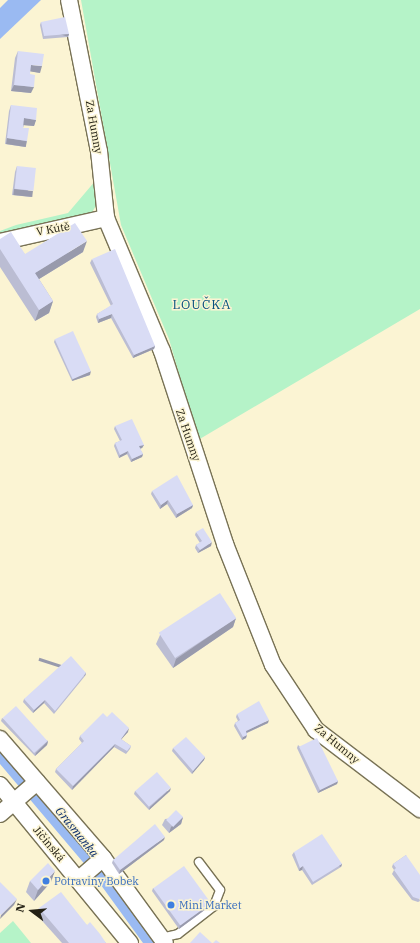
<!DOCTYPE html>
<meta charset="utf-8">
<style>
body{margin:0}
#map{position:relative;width:420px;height:943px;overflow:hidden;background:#fbf4d3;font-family:"IBM Plex Serif",serif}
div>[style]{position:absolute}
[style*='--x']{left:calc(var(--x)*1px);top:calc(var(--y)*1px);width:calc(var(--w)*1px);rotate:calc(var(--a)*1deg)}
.green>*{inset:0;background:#b5f3c8}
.water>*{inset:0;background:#9abaf2}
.roads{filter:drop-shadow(1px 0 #787255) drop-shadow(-1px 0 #787255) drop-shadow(0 1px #787255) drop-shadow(0 -1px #787255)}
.service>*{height:8px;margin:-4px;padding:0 4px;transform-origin:4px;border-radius:4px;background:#fff}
.minor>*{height:16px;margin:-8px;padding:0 8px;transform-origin:8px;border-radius:8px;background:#fff}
.wall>*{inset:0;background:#bbbdd3}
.shaded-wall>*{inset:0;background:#989aac;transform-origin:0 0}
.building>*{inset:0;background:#d9dcf5;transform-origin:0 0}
.dots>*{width:11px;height:11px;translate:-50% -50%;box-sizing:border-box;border:2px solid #fbf4d3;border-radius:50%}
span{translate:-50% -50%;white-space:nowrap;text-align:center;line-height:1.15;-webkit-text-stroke:3px #fbf4d3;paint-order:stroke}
.street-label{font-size:11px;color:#232014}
.shop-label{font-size:11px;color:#366cbe}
.left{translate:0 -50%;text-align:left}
.water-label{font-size:12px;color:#092c6b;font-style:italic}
.quarter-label{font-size:13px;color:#07517f;letter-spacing:1px}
.north{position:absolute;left:12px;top:891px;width:40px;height:40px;-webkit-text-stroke:3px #fbf4d3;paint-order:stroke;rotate:286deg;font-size:11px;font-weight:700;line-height:16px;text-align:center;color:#232014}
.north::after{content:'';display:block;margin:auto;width:14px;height:18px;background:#232014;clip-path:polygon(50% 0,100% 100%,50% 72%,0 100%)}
</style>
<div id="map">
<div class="green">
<i style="clip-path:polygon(81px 0,420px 0,420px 309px,198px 440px,169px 339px,121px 225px)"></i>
<i style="clip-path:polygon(96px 180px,100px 199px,91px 214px,0 237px,0 231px,16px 225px,68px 213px)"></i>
<i style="clip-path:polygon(13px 921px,18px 927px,31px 943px,0 943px,0 933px)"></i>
</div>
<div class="water">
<i style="clip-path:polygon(8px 0,41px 0,0 39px,0 8px)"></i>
<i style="clip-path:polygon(0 746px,111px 879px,158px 943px,143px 943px,93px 874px,0 764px)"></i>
</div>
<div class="roads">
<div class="service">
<i style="--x:161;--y:938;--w:17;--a:-13"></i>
<i style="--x:178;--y:934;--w:46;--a:-37.9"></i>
<i style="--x:214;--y:906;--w:17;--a:-69"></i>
<i style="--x:220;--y:890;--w:35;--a:-127"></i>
</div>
<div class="minor">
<i style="--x:69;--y:0;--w:154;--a:78.8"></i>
<i style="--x:99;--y:151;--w:67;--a:84"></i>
<i style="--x:106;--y:218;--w:144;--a:67.2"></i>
<i style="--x:162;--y:351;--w:203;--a:71.9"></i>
<i style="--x:225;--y:544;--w:130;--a:68.4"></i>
<i style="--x:273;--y:665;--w:78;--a:56.5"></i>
<i style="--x:316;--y:730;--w:131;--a:37.2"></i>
<i style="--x:0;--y:242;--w:109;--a:-12.8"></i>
<i style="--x:0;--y:739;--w:157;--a:49.1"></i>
<i style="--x:103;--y:858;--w:105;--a:53.9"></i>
<i style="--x:0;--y:785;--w:205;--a:50.6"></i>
<i style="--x:0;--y:814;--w:49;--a:-40.9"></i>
<i style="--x:78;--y:880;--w:33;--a:-41"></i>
</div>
</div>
<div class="wall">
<i style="clip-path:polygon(41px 22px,69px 34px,68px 37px,43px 39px,40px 25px)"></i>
<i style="clip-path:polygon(18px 51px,40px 73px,30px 71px,30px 74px,31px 93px,11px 91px,15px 58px)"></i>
<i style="clip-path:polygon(11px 105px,36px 120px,34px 126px,24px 125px,23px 128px,27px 141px,25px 147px,5px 144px,9px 111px)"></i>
<i style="clip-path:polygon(17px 166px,31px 197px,12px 195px,15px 172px)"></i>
<i style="clip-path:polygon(0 239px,25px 254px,83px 252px,39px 279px,53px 301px,49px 313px,35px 321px,0 267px)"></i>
<i style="clip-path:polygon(92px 259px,155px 346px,154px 349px,133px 358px,111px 318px,98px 323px,96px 317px,97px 314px,111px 306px,90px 263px)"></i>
<i style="clip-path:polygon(55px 339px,90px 375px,72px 381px,54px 342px)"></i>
<i style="clip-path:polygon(115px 426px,144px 445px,142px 448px,140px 449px,143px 454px,142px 457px,131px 462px,127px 454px,119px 458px,114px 446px,115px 443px,120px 441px,114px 429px)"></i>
<i style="clip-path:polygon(152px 491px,193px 505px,192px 508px,176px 518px,167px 504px,160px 509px,151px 494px)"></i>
<i style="clip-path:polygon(196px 532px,211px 546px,198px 553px,195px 548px,196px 545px,200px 543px,195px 535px)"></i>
<i style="clip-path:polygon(236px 618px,233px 627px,173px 668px,156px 644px,160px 635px)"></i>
<i style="clip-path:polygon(86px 673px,85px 676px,54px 714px,44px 703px,33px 713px,23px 702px,24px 699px)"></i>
<i style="clip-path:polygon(237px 714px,268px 723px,247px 733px,246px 738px,242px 740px,234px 726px,235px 723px,238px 721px,236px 717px)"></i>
<i style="clip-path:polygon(107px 717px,128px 732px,121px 739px,131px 746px,130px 749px,126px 754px,114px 747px,72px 790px,55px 772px,56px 769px,82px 743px,79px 739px,80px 736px)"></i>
<i style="clip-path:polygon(2px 718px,48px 741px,47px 745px,35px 756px,1px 721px)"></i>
<i style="clip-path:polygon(298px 745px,338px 781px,337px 784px,318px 793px,297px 748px)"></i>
<i style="clip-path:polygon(173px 748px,205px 757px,204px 760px,192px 774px,172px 751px)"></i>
<i style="clip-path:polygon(135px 791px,170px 791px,149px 810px,134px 794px)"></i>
<i style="clip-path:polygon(183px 817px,181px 824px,169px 833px,162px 825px,165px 819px)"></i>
<i style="clip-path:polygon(164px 840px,119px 874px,112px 863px,113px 860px)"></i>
<i style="clip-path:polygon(294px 852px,342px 864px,341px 867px,312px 885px,302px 870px,299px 871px,292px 855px)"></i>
<i style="clip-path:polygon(406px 855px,420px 901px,418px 902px,412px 900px,392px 874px,394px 870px,392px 867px,393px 864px)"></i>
<i style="clip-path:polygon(30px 881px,51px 882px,34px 901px,26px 892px)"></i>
<i style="clip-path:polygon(153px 888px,210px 906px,179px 929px,152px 891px)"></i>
<i style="clip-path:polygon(39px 908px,87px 925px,106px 943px,62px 943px,36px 914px)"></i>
</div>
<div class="shaded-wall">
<i style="left:69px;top:34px;width:3px;height:25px;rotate:108deg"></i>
<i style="clip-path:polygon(31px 65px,42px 66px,40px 73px,28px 71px)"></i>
<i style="clip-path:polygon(14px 85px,34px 87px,31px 93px,11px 91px)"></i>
<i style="clip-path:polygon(24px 118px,36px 120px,34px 126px,22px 125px)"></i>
<i style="left:7px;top:138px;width:20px;height:6px;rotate:9deg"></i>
<i style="left:14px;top:189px;width:19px;height:6px;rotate:6deg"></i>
<i style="clip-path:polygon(87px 241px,83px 252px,31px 284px,35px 273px)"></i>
<i style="clip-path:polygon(53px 301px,49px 313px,35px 321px,39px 310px)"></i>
<i style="clip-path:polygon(112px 314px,111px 318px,98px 323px,99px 319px)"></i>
<i style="clip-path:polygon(155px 346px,154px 349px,133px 358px,134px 355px)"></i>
<i style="clip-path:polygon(91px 371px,90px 375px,72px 381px,73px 378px)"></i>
<i style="clip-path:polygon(144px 445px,142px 448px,138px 449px,139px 446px)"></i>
<i style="clip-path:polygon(128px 451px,127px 454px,119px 458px,120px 455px)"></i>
<i style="clip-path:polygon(143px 454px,142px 457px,131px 462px,132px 459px)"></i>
<i style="clip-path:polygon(168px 500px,167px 504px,160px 509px,161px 505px)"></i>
<i style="clip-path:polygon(193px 505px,192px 508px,176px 518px,177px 514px)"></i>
<i style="clip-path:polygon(212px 542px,211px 546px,198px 553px,200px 550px)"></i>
<i style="clip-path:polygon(236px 618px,233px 627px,173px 668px,176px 659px)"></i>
<i style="left:86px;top:673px;width:3px;height:49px;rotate:108deg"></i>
<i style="clip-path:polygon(45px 700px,44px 703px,33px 713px,34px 710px)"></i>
<i style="clip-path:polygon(269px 720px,268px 723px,244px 734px,246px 731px)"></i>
<i style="clip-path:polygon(129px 728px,128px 732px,119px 742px,121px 739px)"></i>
<i style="clip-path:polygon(247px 735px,246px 738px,242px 740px,243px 737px)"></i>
<i style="clip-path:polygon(48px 741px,47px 745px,35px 756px,36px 753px)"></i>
<i style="clip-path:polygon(115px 744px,114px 747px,72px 790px,73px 786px)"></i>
<i style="clip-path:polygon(205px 757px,204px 760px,192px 774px,193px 771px)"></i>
<i style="clip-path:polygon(338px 781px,337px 784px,318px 793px,320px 790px)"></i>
<i style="clip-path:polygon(171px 788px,170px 791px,149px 810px,150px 807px)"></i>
<i style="clip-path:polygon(183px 817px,181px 824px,169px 833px,171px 827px)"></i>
<i style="clip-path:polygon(165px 837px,164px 840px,119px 874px,120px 870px)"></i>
<i style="left:342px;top:864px;width:3px;height:34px;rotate:108deg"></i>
<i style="clip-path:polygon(303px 866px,302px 870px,299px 871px,300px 868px)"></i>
<i style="clip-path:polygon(55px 871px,51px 882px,34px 901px,38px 890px)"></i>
<i style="clip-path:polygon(17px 899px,14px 905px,0 919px,1px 915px)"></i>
<i style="clip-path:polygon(211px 903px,210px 906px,179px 929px,180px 925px)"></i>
</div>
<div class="building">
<i style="clip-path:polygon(65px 17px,69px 34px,44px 36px,41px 22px)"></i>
<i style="clip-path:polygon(18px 51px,44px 54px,42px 66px,31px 65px,30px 74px,35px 75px,34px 87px,14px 85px)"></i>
<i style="clip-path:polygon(11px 105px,37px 108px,36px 120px,24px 118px,23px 128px,29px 128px,27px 141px,7px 138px)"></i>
<i style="left:17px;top:166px;width:19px;height:23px;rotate:6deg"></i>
<i style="clip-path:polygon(75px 223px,87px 241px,35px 273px,53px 301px,39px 310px,0 249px,0 239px,11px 232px,25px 254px)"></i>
<i style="clip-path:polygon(115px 249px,155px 346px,134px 355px,112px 314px,99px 319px,97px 314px,113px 304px,92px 259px)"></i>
<i style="left:73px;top:331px;width:44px;height:20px;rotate:66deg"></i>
<i style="clip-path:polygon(132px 419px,144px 445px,139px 446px,143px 454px,132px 459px,128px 451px,120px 455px,115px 443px,122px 440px,115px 426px)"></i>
<i style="clip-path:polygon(177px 475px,193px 505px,177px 514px,168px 500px,161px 505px,152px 491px)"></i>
<i style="clip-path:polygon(203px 528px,212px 542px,200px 550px,196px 545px,202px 541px,196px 532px)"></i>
<i style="left:220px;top:593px;width:30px;height:73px;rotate:57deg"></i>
<i style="clip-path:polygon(71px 656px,86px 673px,55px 711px,45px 700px,34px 710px,24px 699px)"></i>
<i style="clip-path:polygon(259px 701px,269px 720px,246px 731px,247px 735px,243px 737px,235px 723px,240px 720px,237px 714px)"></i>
<i style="left:16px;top:706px;width:47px;height:18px;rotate:48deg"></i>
<i style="clip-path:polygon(112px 712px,129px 728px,121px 739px,131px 746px,127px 751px,115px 744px,73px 786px,56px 769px,84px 741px,80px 736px,103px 713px,107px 717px)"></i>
<i style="clip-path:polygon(186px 737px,205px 757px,193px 771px,173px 748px)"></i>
<i style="left:317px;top:738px;width:48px;height:20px;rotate:64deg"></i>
<i style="left:157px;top:772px;width:21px;height:29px;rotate:49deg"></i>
<i style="left:176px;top:810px;width:10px;height:14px;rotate:45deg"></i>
<i style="clip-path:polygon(155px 824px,165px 837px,120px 870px,113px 860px)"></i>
<i style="clip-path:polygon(322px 834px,342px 864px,313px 882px,303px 866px,300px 868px,294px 852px)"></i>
<i style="clip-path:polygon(406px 855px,420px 875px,420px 898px,419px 899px,413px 897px,394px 870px,396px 868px,393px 864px)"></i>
<i style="clip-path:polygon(48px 863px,55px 871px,38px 890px,30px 881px)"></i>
<i style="left:184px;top:866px;width:46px;height:38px;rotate:54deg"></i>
<i style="clip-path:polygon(0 882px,17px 899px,1px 915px,0 914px)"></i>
<i style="clip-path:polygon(61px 892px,87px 925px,90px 922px,100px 934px,106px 943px,69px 943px,39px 908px)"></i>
<i style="clip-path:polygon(200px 932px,212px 943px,190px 943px)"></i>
<i style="clip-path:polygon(216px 940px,220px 943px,213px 943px)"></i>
</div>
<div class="dots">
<i style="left:46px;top:881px;background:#3f7fe0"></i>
<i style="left:171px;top:905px;background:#3f7fe0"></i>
</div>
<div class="street-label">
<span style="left:94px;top:127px;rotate:80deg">Za Humny</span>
<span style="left:53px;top:229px;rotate:-10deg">V Kútě</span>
<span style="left:188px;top:435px;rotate:71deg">Za Humny</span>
<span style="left:337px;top:744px;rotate:40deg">Za Humny</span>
<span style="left:49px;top:844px;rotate:50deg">Jičínská</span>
</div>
<div class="shop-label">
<span class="left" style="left:54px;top:881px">Potraviny Bobek</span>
<span class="left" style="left:179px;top:905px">Mini Market</span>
</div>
<div class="water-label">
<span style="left:77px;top:832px;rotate:51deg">Grasmanka</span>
</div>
<div class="quarter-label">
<span style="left:202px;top:305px">LOUČKA</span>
</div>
<div class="north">N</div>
</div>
